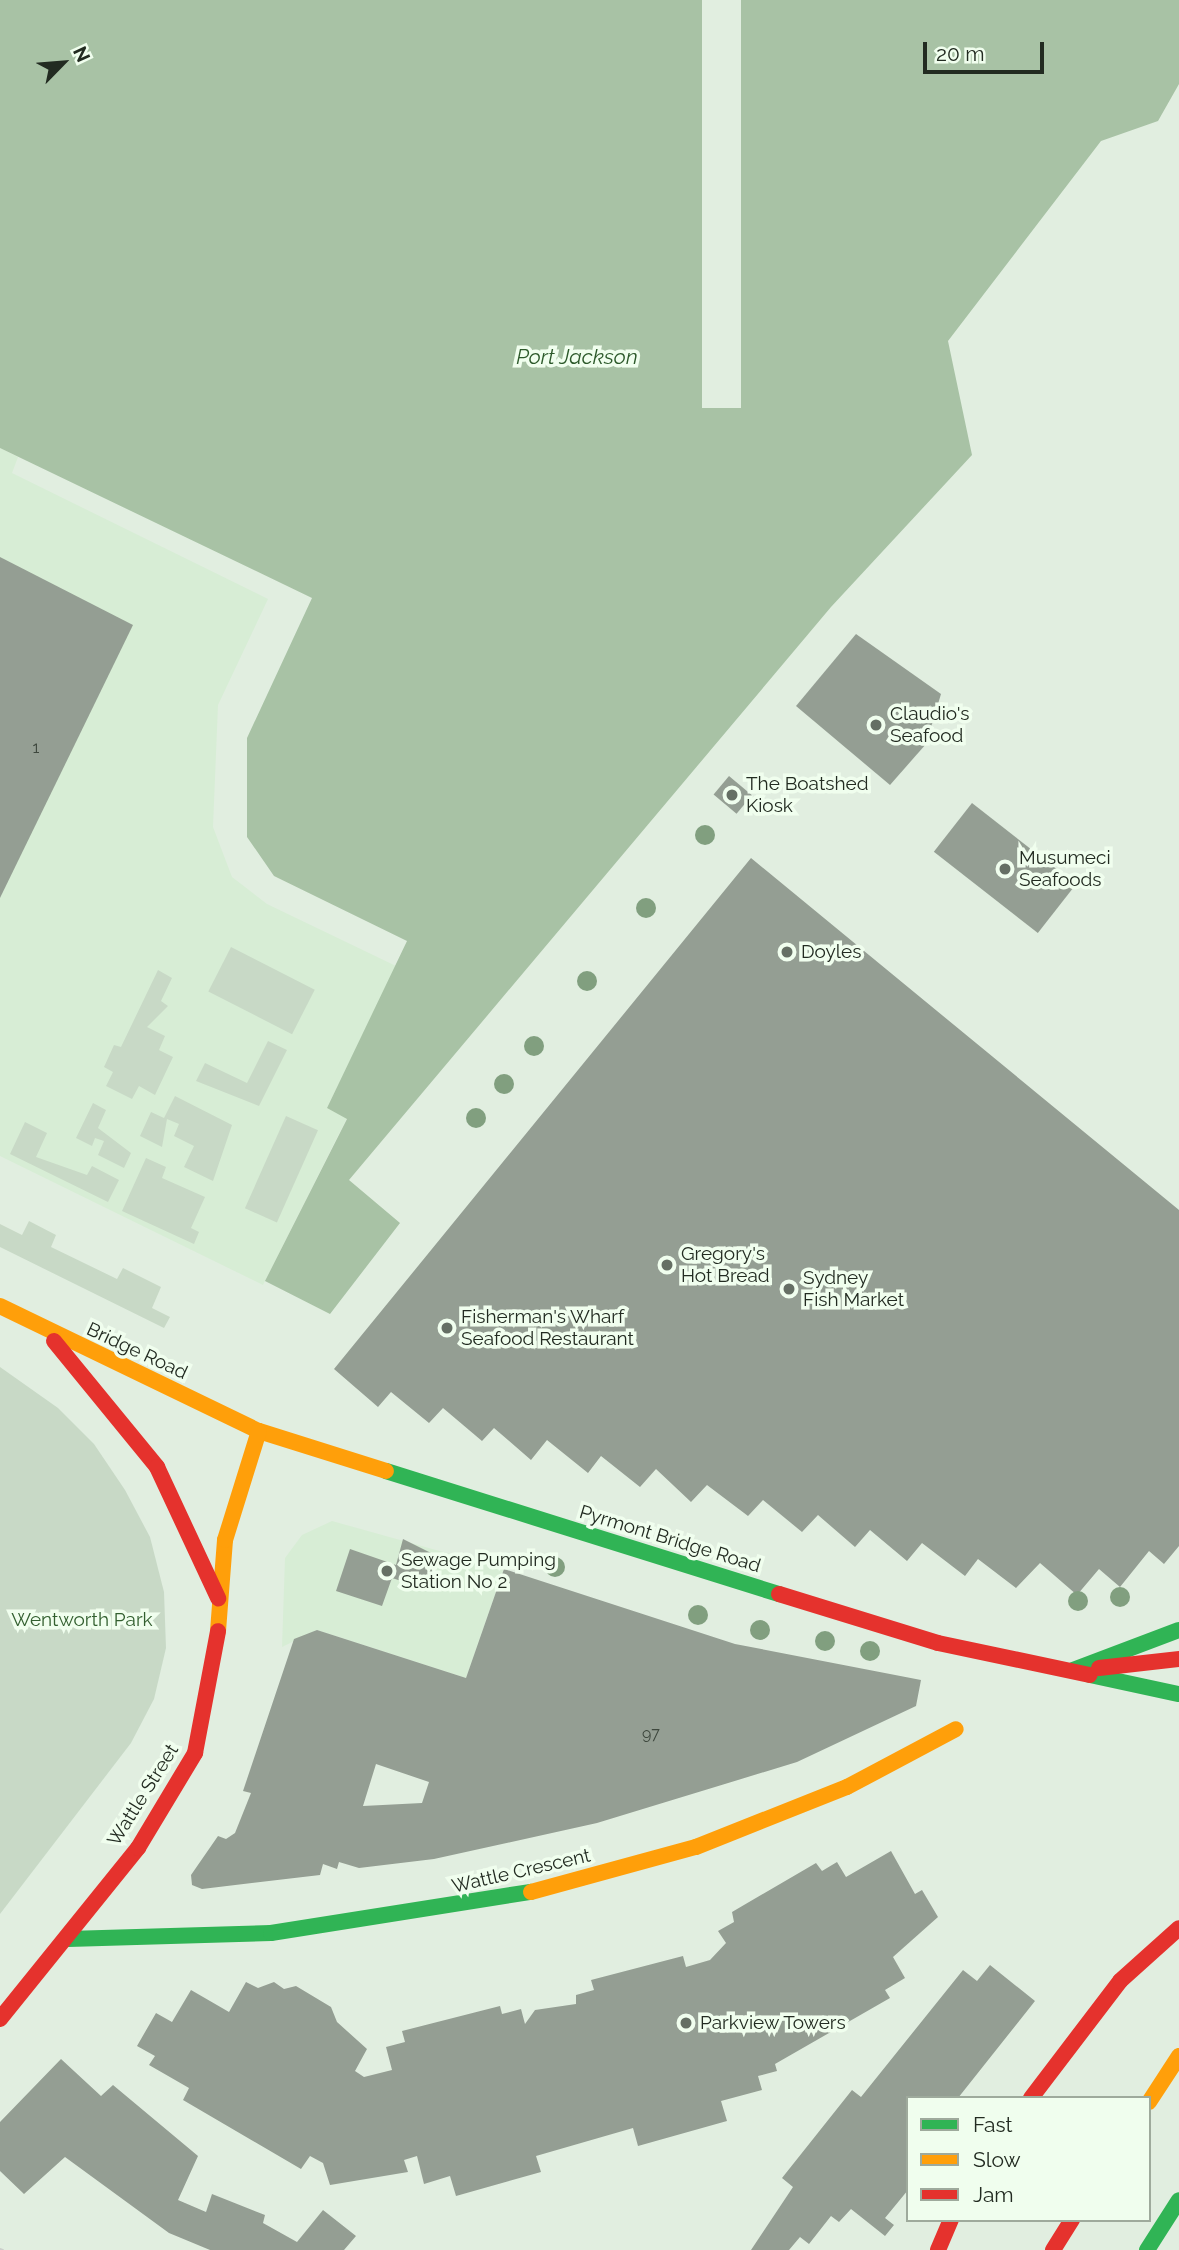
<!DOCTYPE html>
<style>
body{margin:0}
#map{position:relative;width:1179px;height:2250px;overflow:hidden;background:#e1eee0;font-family:Raleway,sans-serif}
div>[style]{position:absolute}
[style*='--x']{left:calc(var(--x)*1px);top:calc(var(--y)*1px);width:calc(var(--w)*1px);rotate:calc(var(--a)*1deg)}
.built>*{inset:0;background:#d7edd5}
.green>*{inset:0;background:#c8d9c6;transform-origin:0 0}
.water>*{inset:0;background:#a8c2a5}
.pier>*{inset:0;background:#e1eee0;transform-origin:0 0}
.building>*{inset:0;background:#949e93;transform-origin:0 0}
.fast>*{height:16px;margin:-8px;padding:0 8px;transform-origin:8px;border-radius:8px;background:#30b455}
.slow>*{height:16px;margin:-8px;padding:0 8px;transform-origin:8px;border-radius:8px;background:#ff9f0a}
.jam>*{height:16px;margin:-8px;padding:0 8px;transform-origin:8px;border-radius:8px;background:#e5322d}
.tram>*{height:2px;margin:-1px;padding:0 1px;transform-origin:1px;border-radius:1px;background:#cbcfcb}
.trees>*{width:20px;height:20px;margin:-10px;border-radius:50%;background:#819f7f}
.dots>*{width:19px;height:19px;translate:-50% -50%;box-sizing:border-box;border:4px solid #f0feee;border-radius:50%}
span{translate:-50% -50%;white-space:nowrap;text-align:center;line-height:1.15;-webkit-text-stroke:7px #f0feee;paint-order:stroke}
.number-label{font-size:16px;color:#3e483e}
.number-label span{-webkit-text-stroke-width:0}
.poi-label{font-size:19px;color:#222b21}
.left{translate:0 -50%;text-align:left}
.street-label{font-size:19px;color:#222b21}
.park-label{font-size:19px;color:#325f2f}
.water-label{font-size:21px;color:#2c592a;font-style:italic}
.legend{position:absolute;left:906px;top:2096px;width:245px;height:126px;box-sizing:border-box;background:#f0feee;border:2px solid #9eaa9c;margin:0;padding:9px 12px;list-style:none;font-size:21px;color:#222b21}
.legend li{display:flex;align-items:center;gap:14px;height:35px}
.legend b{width:35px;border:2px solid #9eaa9c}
.north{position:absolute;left:28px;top:28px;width:70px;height:70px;-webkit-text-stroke:5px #f0feee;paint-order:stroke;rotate:65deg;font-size:19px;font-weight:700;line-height:28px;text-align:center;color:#222b21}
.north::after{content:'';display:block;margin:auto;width:24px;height:32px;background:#222b21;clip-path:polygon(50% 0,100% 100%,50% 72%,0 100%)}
.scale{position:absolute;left:923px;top:42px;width:121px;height:32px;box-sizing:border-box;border:4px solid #222b21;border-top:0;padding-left:9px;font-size:21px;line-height:24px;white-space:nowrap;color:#222b21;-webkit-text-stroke:5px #f0feee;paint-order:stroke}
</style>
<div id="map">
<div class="built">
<i style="clip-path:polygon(0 448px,18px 457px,12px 473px,268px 599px,218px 705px,213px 827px,232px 877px,267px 904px,396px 966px,327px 1108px,347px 1118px,263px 1285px,0 1156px)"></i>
<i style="clip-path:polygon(332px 1521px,504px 1569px,466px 1678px,317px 1630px,282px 1647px,285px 1558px,302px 1535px)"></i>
</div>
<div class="green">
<i style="left:231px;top:947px;width:94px;height:50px;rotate:27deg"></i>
<i style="clip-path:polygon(158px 970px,172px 978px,161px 1001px,168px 1006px,147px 1027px,165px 1036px,159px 1050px,173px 1057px,155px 1095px,139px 1086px,132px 1099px,106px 1086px,113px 1072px,104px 1067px,114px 1045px,121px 1047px)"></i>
<i style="clip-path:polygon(268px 1041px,287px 1050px,259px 1106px,196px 1081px,205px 1063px,247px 1083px)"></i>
<i style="clip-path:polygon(175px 1096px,232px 1125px,213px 1181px,184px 1167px,194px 1146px,174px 1136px,179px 1124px,167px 1119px,162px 1147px,140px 1136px,151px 1112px,164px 1118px)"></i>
<i style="clip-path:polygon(93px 1103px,106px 1110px,98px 1128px,131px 1153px,124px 1168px,98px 1155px,104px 1141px,95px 1138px,92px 1146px,76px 1138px)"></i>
<i style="left:286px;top:1116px;width:35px;height:101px;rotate:24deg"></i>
<i style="clip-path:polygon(25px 1122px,47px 1133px,36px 1157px,87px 1175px,92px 1166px,119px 1180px,108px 1202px,10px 1154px)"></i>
<i style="clip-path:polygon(146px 1158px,166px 1167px,162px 1178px,205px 1197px,191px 1228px,199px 1232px,194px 1244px,122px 1211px)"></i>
<i style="clip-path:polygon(29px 1221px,56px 1235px,51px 1247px,117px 1279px,123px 1268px,161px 1287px,152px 1308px,170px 1317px,164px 1328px,0 1247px,0 1224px,22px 1235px)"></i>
<i style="clip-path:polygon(0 1367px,58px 1408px,94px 1444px,125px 1490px,150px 1537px,164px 1592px,166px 1648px,154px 1699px,131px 1743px,0 1914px)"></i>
</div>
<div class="water">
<i style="clip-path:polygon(0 0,1179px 0,1179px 84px,1158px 121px,1101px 141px,948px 341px,972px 455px,831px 607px,349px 1180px,400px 1223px,330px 1314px,265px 1281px,347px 1119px,327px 1108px,407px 941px,274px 876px,247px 837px,247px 738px,312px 598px,0 448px)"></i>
</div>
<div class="pier">
<i style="left:702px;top:0;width:39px;height:408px"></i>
</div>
<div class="building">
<i style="clip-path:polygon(0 557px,133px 625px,0 898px)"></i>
<i style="clip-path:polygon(856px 634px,941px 694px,926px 744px,890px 785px,796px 706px)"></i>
<i style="left:729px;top:776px;width:30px;height:24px;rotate:40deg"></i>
<i style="left:972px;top:803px;width:132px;height:62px;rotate:38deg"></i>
<i style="clip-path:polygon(751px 858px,1179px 1210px,1179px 1546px,1164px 1564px,1149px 1551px,1120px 1587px,1099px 1569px,1077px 1595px,1040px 1563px,1016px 1588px,978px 1559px,965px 1576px,922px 1543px,907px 1561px,870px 1530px,855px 1547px,818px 1515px,802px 1532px,763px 1500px,748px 1516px,707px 1485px,691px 1502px,656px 1469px,640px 1487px,601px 1456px,588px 1473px,547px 1440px,531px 1460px,494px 1428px,482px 1441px,443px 1408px,429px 1423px,391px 1392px,378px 1407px,334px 1369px)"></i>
<i style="clip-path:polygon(403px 1539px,437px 1556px,426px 1589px,392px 1578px,382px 1606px,336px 1591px,350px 1549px,396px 1565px)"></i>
<i style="clip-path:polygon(evenodd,504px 1569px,735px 1644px,921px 1680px,916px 1706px,797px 1762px,597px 1823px,434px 1859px,359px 1868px,339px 1862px,337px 1869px,323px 1864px,320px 1875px,202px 1889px,192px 1885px,191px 1875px,218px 1836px,226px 1839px,235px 1833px,251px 1793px,243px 1791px,294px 1639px,317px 1630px,466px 1678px,504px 1569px,376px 1764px,429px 1782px,422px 1803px,363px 1806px,376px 1764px)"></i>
<i style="clip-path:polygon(891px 1851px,915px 1894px,922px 1890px,938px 1917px,893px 1957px,905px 1978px,885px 1990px,890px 1998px,775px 2064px,777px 2071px,758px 2076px,762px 2090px,721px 2101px,727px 2121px,638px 2146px,633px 2128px,536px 2156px,541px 2172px,456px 2196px,450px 2176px,424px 2184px,417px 2156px,404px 2160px,408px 2172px,330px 2185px,323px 2163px,310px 2156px,301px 2169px,183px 2100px,189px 2088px,149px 2065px,155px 2056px,137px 2046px,156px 2013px,172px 2022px,191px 1990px,229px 2012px,246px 1982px,258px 1988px,274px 1982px,284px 1989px,296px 1986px,331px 2007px,337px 2022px,367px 2049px,355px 2071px,364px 2077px,392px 2070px,386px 2047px,405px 2042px,402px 2031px,500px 2006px,502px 2014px,521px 2009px,525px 2024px,535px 2010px,576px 2004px,576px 1995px,594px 1990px,591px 1980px,683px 1956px,686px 1967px,710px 1960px,726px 1943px,718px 1931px,734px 1922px,732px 1912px,816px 1863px,822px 1871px,837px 1862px,846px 1877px)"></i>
<i style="clip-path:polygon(990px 1965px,1035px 2001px,958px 2098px,908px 2098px,908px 2190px,885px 2218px,894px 2225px,885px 2236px,851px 2209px,839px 2222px,831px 2216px,809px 2244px,800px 2237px,789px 2250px,751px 2250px,793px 2187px,782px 2178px,852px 2090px,861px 2097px,963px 1970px,977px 1981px)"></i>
<i style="clip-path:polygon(61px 2059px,101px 2096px,113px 2085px,198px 2156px,178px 2200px,206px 2212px,212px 2194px,265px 2215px,263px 2223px,297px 2242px,323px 2210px,356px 2236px,344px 2250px,210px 2250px,169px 2233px,65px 2157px,24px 2194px,0 2171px,0 2122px)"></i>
</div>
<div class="fast">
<i style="--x:386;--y:1471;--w:412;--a:17.4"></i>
<i style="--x:1073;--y:1670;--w:113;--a:-20.7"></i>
<i style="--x:1090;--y:1675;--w:91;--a:12.1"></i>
<i style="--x:68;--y:1939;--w:203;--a:-1.7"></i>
<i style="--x:271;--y:1933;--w:263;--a:-9"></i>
<i style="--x:1147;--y:2250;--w:59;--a:-57.4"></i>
</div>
<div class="slow">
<i style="--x:0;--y:1306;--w:288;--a:25.8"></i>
<i style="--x:259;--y:1431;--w:133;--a:17.5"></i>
<i style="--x:218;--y:1631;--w:91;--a:-85.6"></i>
<i style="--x:225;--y:1540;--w:114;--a:-72.7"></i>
<i style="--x:531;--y:1892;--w:171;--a:-15.3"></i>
<i style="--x:696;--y:1847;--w:162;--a:-21.7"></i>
<i style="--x:847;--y:1787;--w:123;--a:-28"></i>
<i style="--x:1149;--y:2102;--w:55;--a:-56.9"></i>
</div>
<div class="jam">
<i style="--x:54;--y:1341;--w:163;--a:50.7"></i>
<i style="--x:157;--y:1467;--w:145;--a:65"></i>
<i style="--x:779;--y:1594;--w:166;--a:17.1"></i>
<i style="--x:938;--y:1643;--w:155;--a:11.9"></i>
<i style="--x:1099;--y:1668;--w:81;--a:-6.4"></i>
<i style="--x:0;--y:2019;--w:220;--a:-51.1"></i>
<i style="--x:138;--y:1848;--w:111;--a:-59"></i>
<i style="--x:195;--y:1753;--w:124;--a:-79.3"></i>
<i style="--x:1031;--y:2098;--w:147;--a:-52.7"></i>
<i style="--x:1120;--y:1981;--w:79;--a:-41.9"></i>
<i style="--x:938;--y:2250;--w:33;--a:-67"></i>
<i style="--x:1053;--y:2250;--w:36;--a:-58"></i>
</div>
<div class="tram">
<i style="--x:0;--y:2249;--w:3;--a:18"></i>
</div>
<div class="trees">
<i style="left:705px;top:835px"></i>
<i style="left:646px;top:908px"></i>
<i style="left:587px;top:981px"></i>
<i style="left:534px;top:1046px"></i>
<i style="left:504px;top:1084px"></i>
<i style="left:476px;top:1118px"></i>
<i style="left:555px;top:1567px"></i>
<i style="left:1120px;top:1597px"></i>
<i style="left:1078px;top:1601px"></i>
<i style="left:698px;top:1615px"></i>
<i style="left:760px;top:1630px"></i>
<i style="left:825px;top:1641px"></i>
<i style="left:870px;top:1651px"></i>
</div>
<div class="dots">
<i style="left:876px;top:725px;background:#656f64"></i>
<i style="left:732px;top:795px;background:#656f64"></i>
<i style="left:1005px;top:869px;background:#656f64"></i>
<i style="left:787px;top:952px;background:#656f64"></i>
<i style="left:667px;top:1265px;background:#656f64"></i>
<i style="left:789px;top:1289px;background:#656f64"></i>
<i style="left:447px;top:1328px;background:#656f64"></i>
<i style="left:387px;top:1571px;background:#656f64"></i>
<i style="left:686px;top:2023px;background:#656f64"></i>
</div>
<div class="number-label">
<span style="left:36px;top:748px">1</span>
<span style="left:651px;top:1734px">97</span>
</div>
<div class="poi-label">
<span class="left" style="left:890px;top:725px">Claudio's<br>Seafood</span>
<span class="left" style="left:746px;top:795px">The Boatshed<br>Kiosk</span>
<span class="left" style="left:1019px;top:869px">Musumeci<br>Seafoods</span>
<span class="left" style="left:801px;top:952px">Doyles</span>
<span class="left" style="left:681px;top:1265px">Gregory's<br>Hot Bread</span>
<span class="left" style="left:803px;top:1289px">Sydney<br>Fish Market</span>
<span class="left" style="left:461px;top:1328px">Fisherman's Wharf<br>Seafood Restaurant</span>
<span class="left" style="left:401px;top:1571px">Sewage Pumping<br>Station No 2</span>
<span class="left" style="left:700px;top:2023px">Parkview Towers</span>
</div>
<div class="street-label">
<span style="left:137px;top:1351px;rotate:25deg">Bridge Road</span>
<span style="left:670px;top:1539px;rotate:17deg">Pyrmont Bridge Road</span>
<span style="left:143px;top:1795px;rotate:-58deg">Wattle Street</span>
<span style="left:521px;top:1871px;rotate:-13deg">Wattle Crescent</span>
</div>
<div class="park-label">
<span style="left:82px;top:1620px">Wentworth Park</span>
</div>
<div class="water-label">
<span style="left:577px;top:357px">Port Jackson</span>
</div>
<ul class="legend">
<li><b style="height:9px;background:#30b455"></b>Fast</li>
<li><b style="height:9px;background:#ff9f0a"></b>Slow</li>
<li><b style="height:9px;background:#e5322d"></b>Jam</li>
</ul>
<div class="north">N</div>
<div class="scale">20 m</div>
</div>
